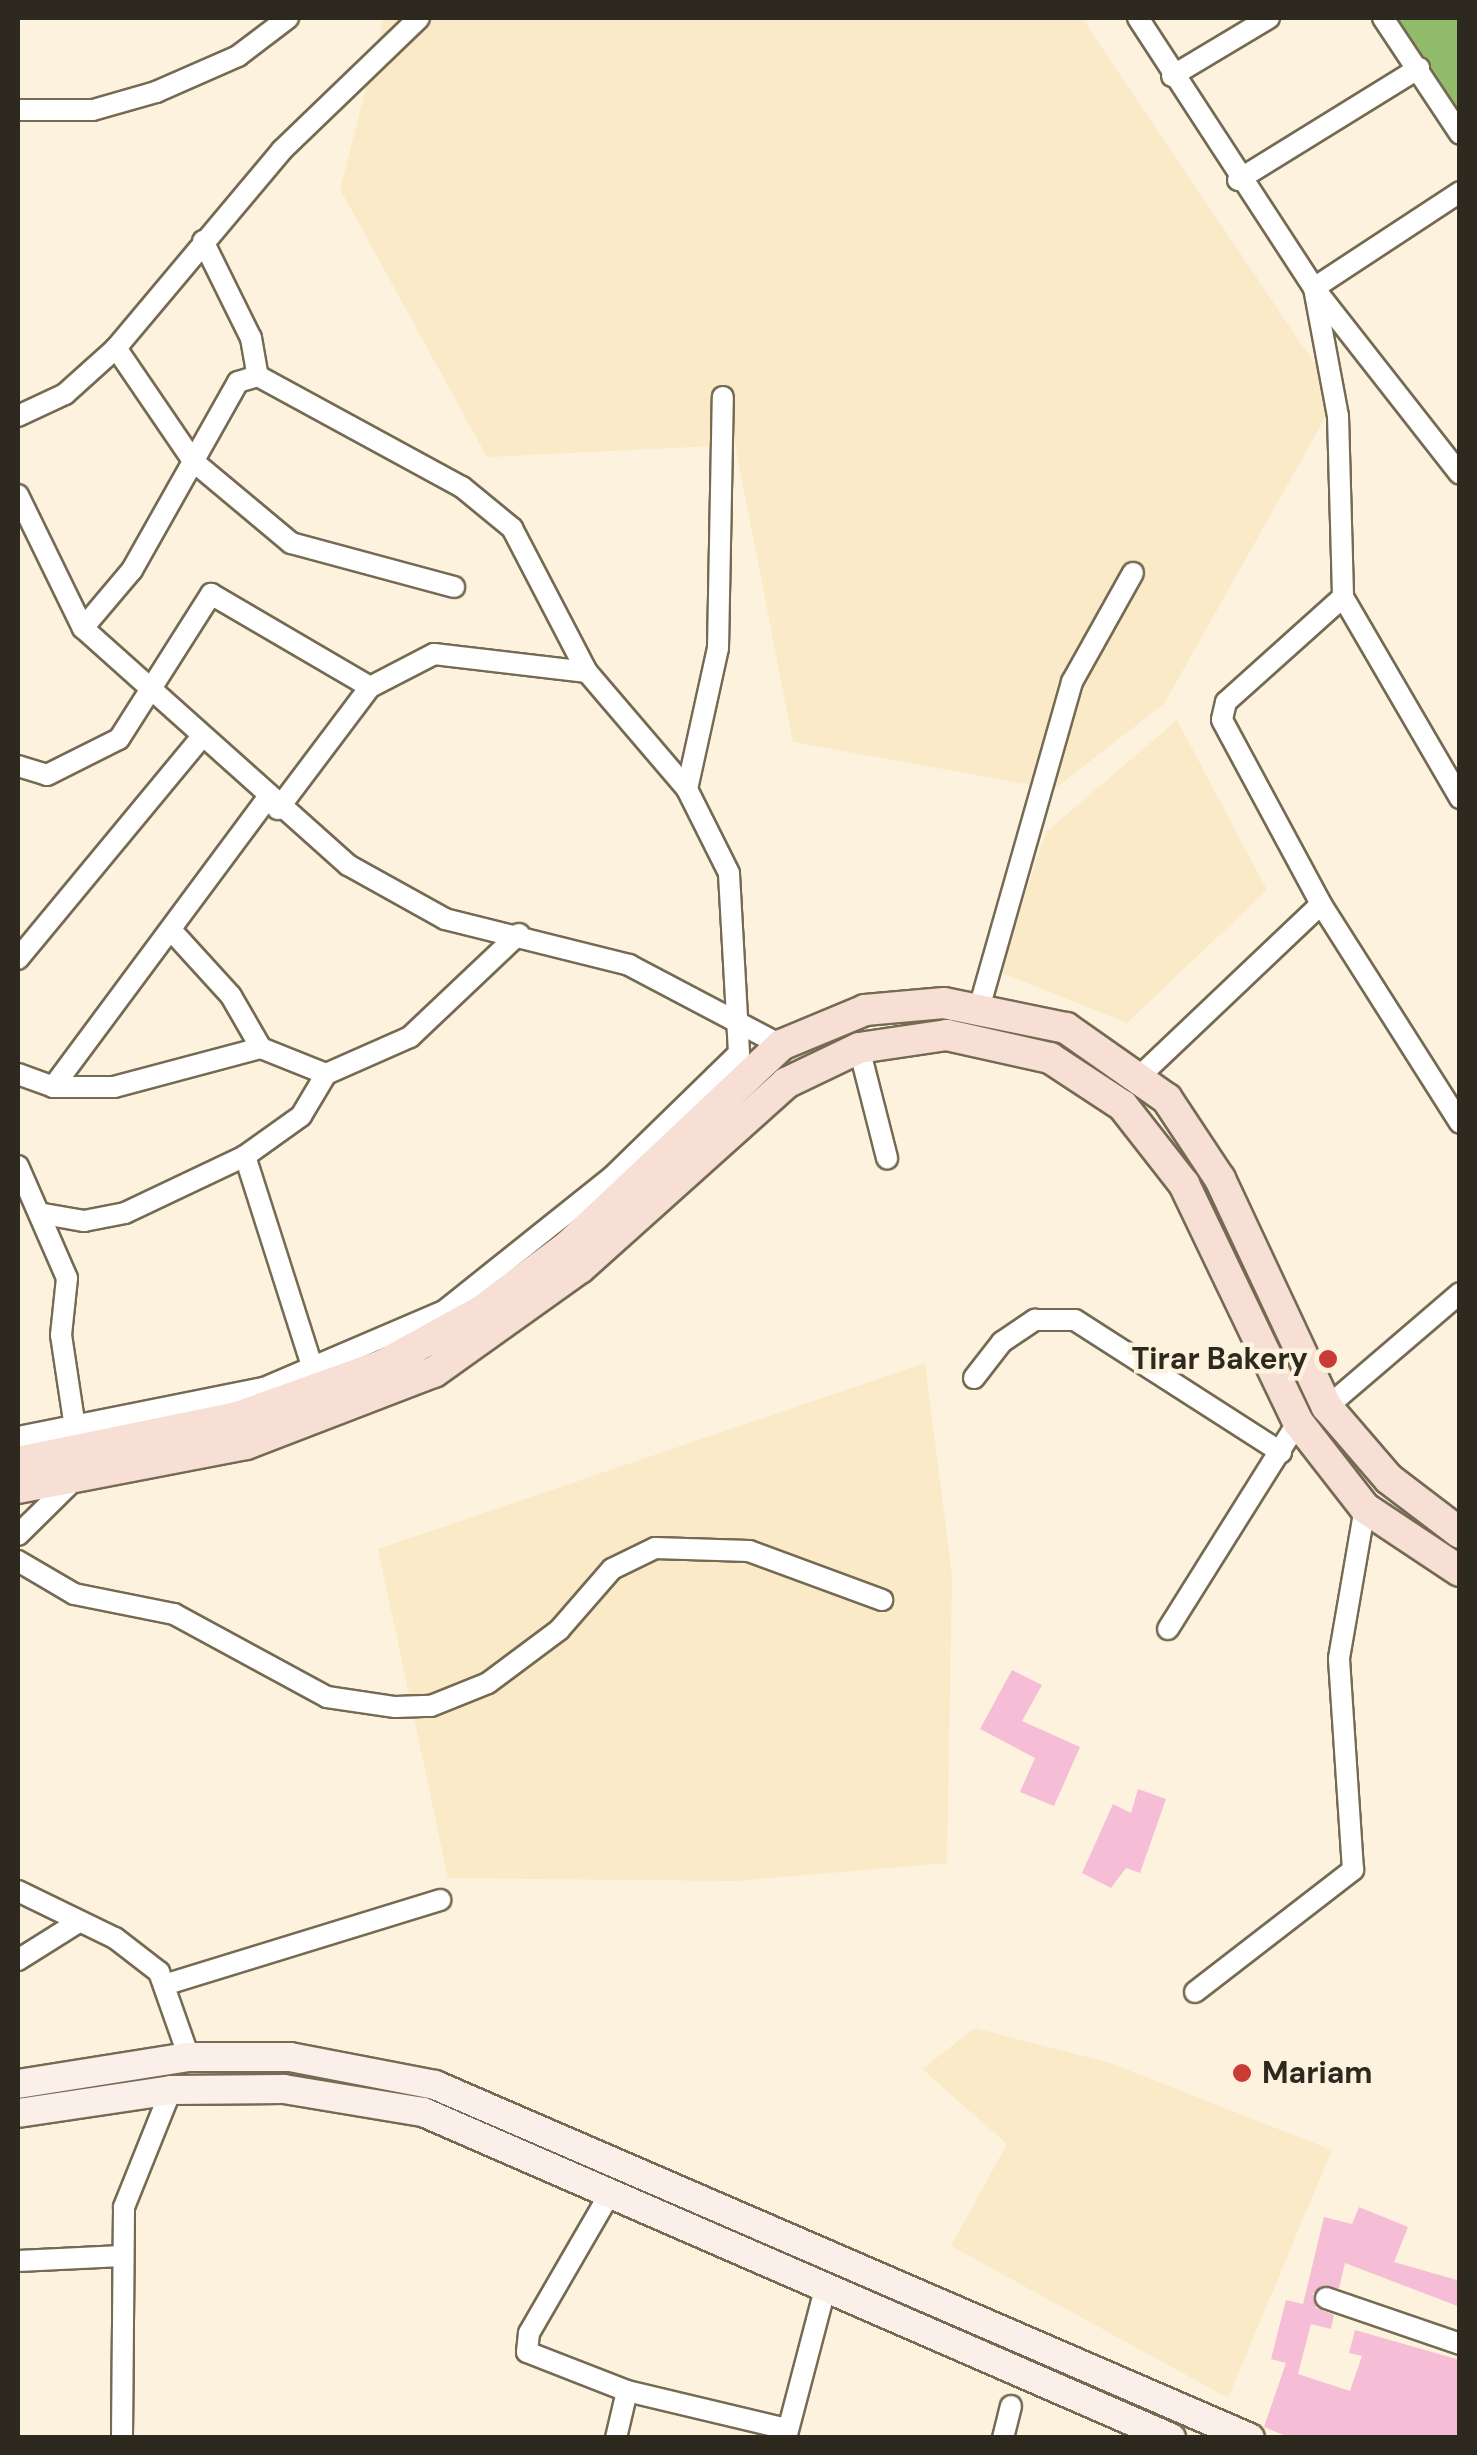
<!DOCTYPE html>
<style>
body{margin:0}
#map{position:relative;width:1477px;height:2455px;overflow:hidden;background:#fdf2dd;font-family:"DM Sans",sans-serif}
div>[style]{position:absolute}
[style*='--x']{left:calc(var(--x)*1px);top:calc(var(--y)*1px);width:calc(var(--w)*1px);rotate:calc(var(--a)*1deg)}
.built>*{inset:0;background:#fbeac8}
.forest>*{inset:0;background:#92bb6a}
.building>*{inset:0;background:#f6bed6}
.roads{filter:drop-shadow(2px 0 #756a52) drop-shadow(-2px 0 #756a52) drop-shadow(0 2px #756a52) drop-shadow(0 -2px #756a52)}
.street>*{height:20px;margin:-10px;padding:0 10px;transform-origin:10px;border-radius:10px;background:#fff}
.secondary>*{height:28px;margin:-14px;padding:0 14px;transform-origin:14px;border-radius:14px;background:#fbefea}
.primary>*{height:30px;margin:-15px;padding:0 15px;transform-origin:15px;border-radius:15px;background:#f8dfd5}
.dots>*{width:28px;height:28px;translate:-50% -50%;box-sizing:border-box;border:5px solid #fdf2dd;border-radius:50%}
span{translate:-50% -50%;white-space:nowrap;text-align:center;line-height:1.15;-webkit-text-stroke:9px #fdf2dd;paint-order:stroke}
.poi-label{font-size:30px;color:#2e291f;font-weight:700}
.right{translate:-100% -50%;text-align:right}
.left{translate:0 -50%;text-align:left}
.frame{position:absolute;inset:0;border:20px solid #2e291f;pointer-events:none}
</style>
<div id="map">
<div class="built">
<i style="clip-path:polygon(384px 18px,1082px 18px,1337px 397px,1164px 704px,1054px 789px,793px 742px,735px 445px,487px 457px,340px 189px)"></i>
<i style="clip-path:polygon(1177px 720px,1267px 890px,1127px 1023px,999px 972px,1046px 832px)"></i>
<i style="clip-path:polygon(925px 1363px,952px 1575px,947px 1863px,736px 1881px,448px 1878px,378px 1549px)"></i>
<i style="clip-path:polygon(975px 2028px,1110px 2063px,1332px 2150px,1228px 2398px,951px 2246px,1007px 2144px,922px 2069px)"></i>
</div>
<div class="forest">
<i style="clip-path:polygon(1395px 18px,1459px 18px,1459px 113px)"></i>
</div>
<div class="building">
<i style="clip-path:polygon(1012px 1670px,1042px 1685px,1022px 1721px,1080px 1747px,1054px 1806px,1020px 1792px,1035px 1758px,980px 1729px)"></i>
<i style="clip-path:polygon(1138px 1789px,1166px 1799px,1140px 1873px,1126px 1868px,1111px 1888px,1082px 1873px,1113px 1804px,1131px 1813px)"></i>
<i style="clip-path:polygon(1359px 2207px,1408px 2227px,1394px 2262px,1460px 2281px,1460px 2307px,1345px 2263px,1339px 2288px,1313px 2293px,1316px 2308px,1334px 2315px,1331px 2329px,1311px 2324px,1298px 2374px,1350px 2391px,1362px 2356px,1349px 2353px,1355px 2330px,1460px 2360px,1460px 2438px,1291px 2438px,1264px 2427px,1286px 2363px,1271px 2359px,1286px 2300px,1303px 2304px,1324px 2217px,1352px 2224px)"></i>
</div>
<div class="roads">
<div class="street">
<i style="--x:1138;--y:18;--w:322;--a:56.9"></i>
<i style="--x:1314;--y:288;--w:236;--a:51.9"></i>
<i style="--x:1383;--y:18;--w:139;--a:56.4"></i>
<i style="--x:1172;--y:76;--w:113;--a:-30.9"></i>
<i style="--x:18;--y:110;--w:75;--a:0"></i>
<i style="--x:93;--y:110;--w:66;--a:-15.9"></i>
<i style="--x:156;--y:92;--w:90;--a:-23.7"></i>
<i style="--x:238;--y:56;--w:63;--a:-37.2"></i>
<i style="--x:1238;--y:180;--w:213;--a:-31.7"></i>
<i style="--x:1460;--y:192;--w:175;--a:146.7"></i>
<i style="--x:1314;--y:288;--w:130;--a:79.4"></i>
<i style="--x:1338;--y:416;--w:181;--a:88.4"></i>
<i style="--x:1343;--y:597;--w:157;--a:138.1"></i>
<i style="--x:1226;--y:702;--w:18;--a:103"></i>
<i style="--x:1222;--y:720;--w:209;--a:61.7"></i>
<i style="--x:1321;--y:904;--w:259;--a:57.6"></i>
<i style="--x:203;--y:241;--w:108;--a:63.7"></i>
<i style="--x:251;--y:338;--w:39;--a:80"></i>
<i style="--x:116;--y:348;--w:137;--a:55.7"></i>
<i style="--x:193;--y:461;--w:128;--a:39.9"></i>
<i style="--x:291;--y:543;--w:169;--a:15.1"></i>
<i style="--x:18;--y:416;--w:52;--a:-25.1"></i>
<i style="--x:65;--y:394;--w:69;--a:-42"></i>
<i style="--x:116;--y:348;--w:258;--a:-50"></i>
<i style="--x:282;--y:150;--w:190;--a:-43.9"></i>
<i style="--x:18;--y:495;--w:148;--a:64"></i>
<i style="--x:83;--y:628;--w:356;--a:41.8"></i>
<i style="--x:348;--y:865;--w:111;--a:29.1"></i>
<i style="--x:445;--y:919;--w:190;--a:14"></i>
<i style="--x:629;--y:965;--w:172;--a:27.8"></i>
<i style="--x:1343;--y:597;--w:233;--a:59.8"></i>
<i style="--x:83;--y:628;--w:76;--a:-49.8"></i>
<i style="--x:132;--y:570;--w:216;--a:-60.6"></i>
<i style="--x:238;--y:382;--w:21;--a:-17"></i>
<i style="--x:258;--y:376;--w:232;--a:28.6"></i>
<i style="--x:462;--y:487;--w:65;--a:39.4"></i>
<i style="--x:512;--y:528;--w:162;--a:62.5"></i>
<i style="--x:18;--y:766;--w:30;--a:17"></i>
<i style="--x:47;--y:775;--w:80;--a:-26.6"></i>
<i style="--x:119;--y:739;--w:172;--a:-57.6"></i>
<i style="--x:211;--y:594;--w:184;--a:30.3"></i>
<i style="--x:687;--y:789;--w:144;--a:-77.6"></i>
<i style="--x:718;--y:648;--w:251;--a:-88.9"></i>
<i style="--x:171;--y:930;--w:89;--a:47.7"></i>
<i style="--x:231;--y:996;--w:60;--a:60"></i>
<i style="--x:18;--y:959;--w:287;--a:-50.4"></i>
<i style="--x:980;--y:1005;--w:336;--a:-74.1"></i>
<i style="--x:1072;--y:682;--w:125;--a:-60.8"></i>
<i style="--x:859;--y:1048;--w:114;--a:75.7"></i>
<i style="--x:18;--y:1074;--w:37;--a:20"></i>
<i style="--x:53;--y:1087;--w:61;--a:0"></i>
<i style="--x:114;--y:1087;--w:152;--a:-14.9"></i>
<i style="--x:261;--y:1048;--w:70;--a:21.8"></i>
<i style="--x:1141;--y:1075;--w:248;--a:-43.5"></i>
<i style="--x:53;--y:1087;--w:359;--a:-53.4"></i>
<i style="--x:245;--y:1156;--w:227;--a:72.3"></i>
<i style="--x:18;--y:1166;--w:122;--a:66.4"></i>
<i style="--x:67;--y:1278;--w:57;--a:96"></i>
<i style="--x:61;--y:1335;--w:94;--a:81.4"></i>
<i style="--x:44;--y:1214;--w:41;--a:9.9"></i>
<i style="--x:84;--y:1221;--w:42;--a:-11"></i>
<i style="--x:125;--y:1213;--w:133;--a:-25.4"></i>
<i style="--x:245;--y:1156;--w:69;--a:-35.5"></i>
<i style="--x:301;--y:1116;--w:49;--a:-59.2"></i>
<i style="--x:326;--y:1074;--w:92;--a:-23.8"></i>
<i style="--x:410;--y:1037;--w:150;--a:-43.4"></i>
<i style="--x:974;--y:1378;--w:46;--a:-52.1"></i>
<i style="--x:1002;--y:1342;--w:40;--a:-34"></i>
<i style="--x:1035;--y:1320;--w:40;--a:0"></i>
<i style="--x:1075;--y:1320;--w:245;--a:32.7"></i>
<i style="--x:1327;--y:1407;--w:175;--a:-40.6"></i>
<i style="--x:18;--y:1437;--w:251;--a:-11.3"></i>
<i style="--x:264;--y:1388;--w:196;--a:-23.2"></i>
<i style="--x:444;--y:1311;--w:215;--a:-38.6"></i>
<i style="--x:612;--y:1177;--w:177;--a:-44.3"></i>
<i style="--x:739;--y:1053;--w:180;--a:-93.2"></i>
<i style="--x:729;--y:873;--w:94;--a:-116.6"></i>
<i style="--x:687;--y:789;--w:154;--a:-130.5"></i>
<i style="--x:587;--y:672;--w:154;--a:-173.3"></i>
<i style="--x:434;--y:654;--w:72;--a:152.7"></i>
<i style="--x:370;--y:687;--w:153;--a:127"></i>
<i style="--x:18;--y:1535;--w:86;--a:-44.5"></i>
<i style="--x:18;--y:1561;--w:65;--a:30.5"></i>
<i style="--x:74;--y:1594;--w:102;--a:11.3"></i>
<i style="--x:174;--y:1614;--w:174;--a:28.5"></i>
<i style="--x:327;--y:1697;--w:69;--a:8.4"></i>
<i style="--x:395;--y:1707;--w:36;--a:-2"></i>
<i style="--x:431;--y:1706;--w:61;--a:-22"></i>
<i style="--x:488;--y:1683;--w:89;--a:-36.7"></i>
<i style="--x:559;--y:1630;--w:81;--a:-49"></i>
<i style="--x:612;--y:1569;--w:48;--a:-26"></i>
<i style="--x:655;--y:1548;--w:94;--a:1.8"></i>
<i style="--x:749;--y:1551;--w:142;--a:20.2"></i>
<i style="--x:1168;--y:1629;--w:244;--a:-57.9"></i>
<i style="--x:18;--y:1891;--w:108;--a:25.9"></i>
<i style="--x:115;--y:1938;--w:56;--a:37.7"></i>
<i style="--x:159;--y:1972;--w:90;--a:70.6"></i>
<i style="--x:18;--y:1960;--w:70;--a:-32.1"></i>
<i style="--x:167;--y:1984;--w:286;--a:-17.1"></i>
<i style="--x:1195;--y:1992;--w:200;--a:-37.7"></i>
<i style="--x:1353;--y:1870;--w:212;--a:-93.8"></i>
<i style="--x:1339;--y:1658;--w:152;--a:-80.2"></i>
<i style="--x:609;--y:2195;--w:160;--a:120.1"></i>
<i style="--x:529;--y:2333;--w:19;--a:96"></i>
<i style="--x:527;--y:2352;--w:107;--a:21.3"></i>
<i style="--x:627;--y:2391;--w:164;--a:13.4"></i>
<i style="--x:18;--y:2261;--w:104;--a:-2.8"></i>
<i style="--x:1326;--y:2298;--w:142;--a:18.9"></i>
<i style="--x:122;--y:2438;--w:231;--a:-89.5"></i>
<i style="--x:124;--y:2207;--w:126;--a:-68.1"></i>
<i style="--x:616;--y:2438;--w:48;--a:-76.8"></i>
<i style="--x:786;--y:2438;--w:154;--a:-75.3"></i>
<i style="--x:1003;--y:2438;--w:33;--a:-76"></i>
</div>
<div class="secondary">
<i style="--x:18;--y:2084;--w:173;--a:-9"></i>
<i style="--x:189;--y:2057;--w:101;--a:0"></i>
<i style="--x:290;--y:2057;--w:148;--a:10.9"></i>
<i style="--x:435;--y:2085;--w:888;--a:23.42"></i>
<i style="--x:18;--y:2113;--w:155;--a:-8.5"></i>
<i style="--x:171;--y:2090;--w:113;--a:-0.5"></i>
<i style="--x:284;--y:2089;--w:141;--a:9.4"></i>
<i style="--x:423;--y:2112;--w:816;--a:23.55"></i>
</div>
<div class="primary">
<i style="--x:18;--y:1462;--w:224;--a:-11.6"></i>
<i style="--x:237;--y:1417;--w:155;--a:-19.6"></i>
<i style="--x:383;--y:1365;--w:112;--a:-28.9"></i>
<i style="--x:481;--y:1311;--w:109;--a:-36.8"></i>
<i style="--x:568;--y:1246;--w:293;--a:-43.3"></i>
<i style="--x:781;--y:1045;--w:91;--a:-22.6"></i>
<i style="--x:865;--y:1010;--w:79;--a:-5.1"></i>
<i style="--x:944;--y:1003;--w:125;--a:11.6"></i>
<i style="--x:1066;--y:1028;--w:123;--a:35.1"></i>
<i style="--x:1167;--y:1099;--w:96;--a:56.5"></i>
<i style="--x:1220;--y:1179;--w:252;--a:64.9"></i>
<i style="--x:1327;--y:1407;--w:95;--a:49.3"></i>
<i style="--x:1389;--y:1479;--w:89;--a:37.3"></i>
<i style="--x:18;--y:1488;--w:232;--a:-10.9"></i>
<i style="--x:246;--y:1444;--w:201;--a:-21"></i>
<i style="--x:434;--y:1372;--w:179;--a:-35.5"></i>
<i style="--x:580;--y:1268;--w:277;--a:-41.9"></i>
<i style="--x:786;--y:1083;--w:81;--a:-25.6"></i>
<i style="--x:859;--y:1048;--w:89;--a:-8.4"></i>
<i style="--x:947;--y:1035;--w:106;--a:12.6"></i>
<i style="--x:1050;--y:1058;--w:87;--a:33.3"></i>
<i style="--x:1123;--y:1106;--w:99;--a:52"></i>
<i style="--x:1184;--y:1184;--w:264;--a:64.4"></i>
<i style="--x:1298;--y:1422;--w:109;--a:52.1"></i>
<i style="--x:1365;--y:1508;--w:114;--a:33.6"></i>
</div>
</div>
<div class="dots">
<i style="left:1328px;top:1359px;background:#c93b35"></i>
<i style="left:1242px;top:2073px;background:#c93b35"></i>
</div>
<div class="poi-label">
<span class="right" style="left:1308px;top:1359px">Tirar Bakery</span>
<span class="left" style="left:1262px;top:2073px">Mariam</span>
</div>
<div class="frame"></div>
</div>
